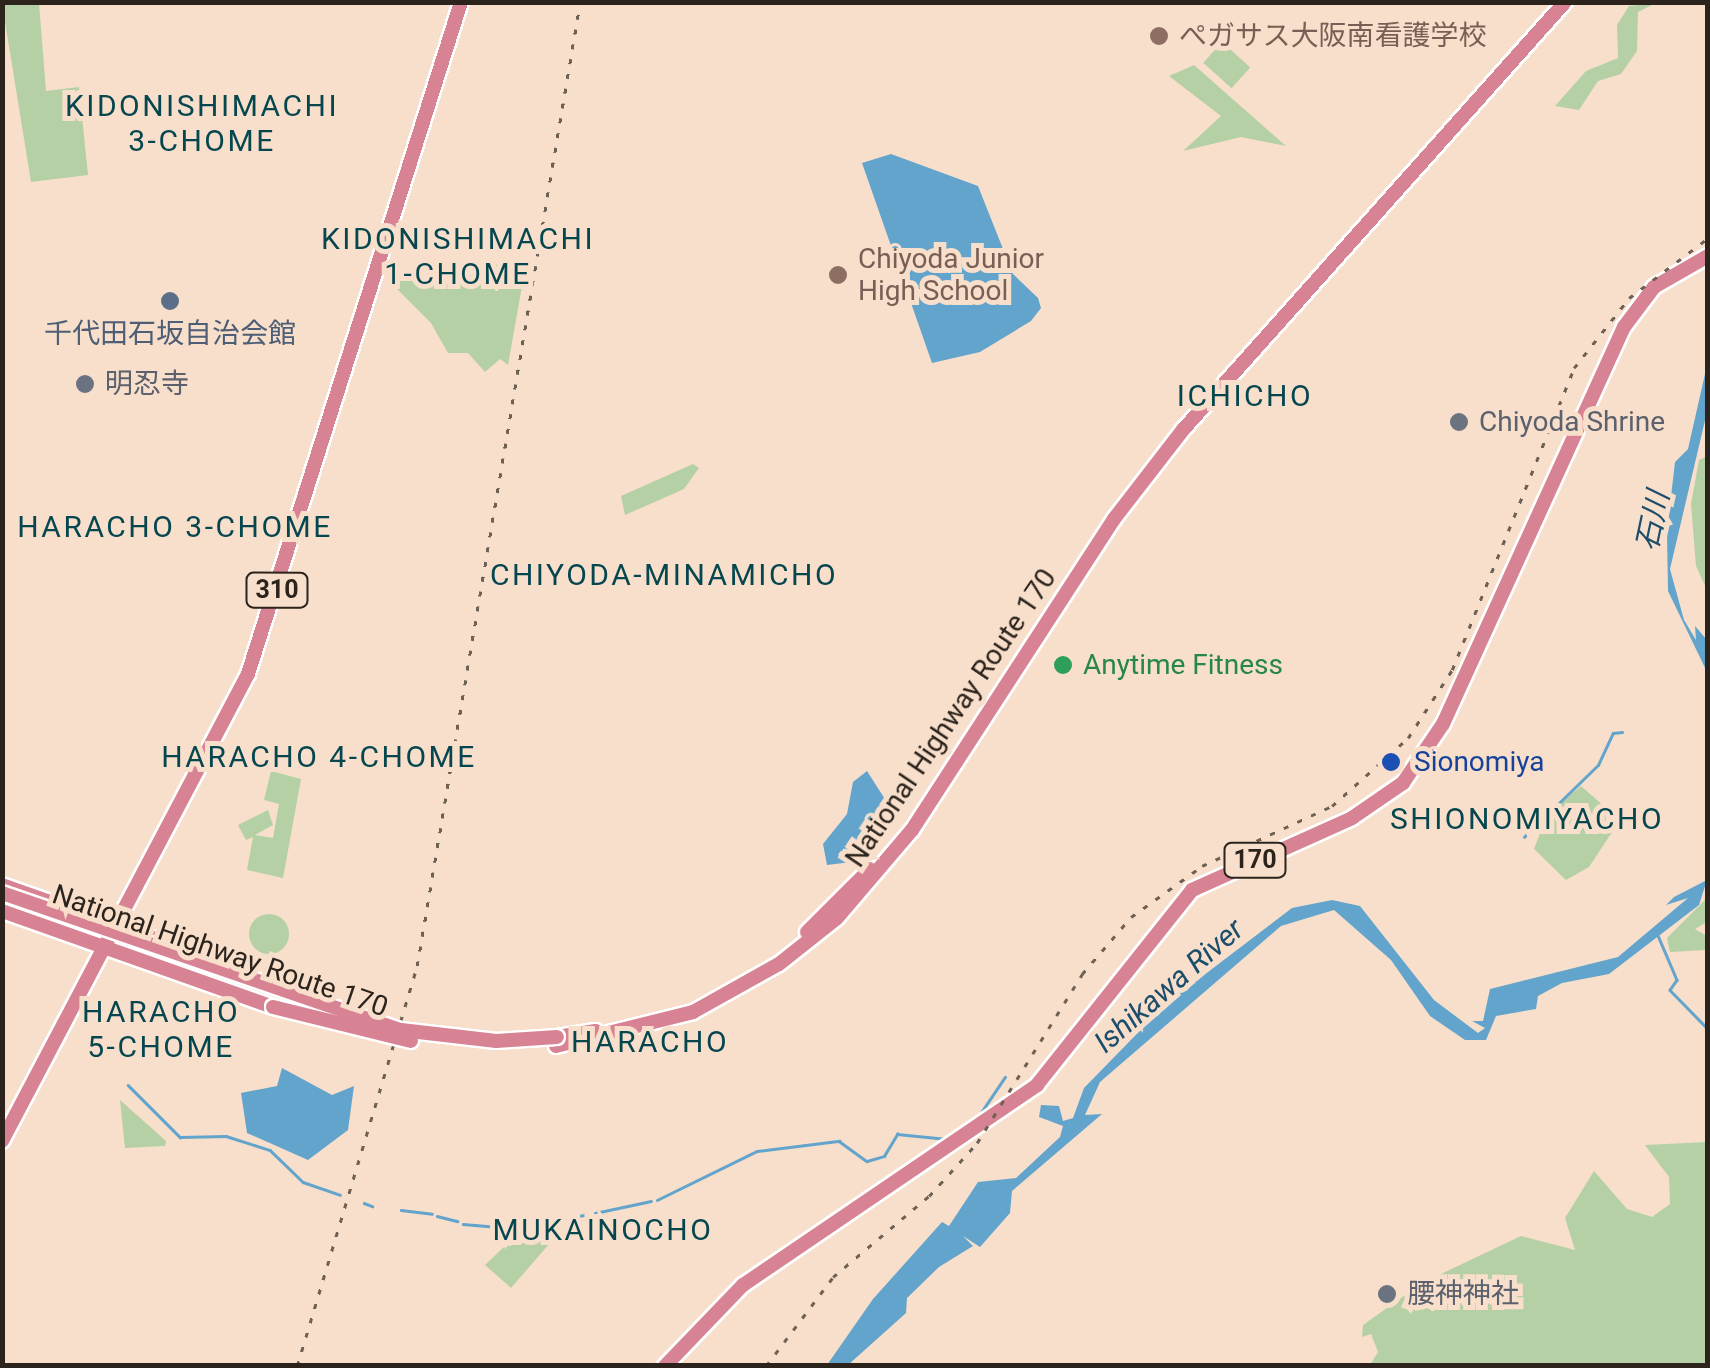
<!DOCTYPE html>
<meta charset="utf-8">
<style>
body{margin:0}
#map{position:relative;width:1710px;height:1368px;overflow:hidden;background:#f7dfcb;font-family:Roboto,"Noto Sans JP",sans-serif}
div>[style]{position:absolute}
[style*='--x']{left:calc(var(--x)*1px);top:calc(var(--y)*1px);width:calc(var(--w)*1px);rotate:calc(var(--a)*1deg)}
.green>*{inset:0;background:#b6d0a5;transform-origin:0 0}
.round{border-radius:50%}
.water>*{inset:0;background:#63a4cd}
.stream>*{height:2.5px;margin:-1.25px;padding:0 1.25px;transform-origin:1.25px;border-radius:1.25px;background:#63a4cd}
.roads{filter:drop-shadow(2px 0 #fff) drop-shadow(-2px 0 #fff) drop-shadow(0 2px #fff) drop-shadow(0 -2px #fff)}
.highway>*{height:14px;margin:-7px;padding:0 7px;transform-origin:7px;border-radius:7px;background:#d88393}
.rail>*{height:2.5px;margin-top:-1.25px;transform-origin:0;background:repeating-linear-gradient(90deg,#6d6054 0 5px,transparent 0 15px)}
.bridges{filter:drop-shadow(2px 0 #fff) drop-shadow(-2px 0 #fff) drop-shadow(0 2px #fff) drop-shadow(0 -2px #fff)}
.highway-bridge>*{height:14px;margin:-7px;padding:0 7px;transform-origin:7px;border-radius:7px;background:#d88393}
.dots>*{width:28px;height:28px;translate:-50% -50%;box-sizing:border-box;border:5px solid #f7dfcb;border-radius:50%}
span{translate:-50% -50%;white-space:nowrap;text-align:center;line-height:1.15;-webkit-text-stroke:10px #f7dfcb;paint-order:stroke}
.shield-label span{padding:2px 8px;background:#f7dfcb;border:2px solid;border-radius:8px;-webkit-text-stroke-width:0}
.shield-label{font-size:25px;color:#2c241c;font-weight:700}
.education-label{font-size:28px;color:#785e54}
.left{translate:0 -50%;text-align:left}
.service-label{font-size:28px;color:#4e5e75}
.worship-label{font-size:28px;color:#5b616d}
.leisure-label{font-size:28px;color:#27864d}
.street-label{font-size:28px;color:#2c241c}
.transit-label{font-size:28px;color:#164399}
.neighbourhood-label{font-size:30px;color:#06464f;letter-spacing:2.5px}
.water-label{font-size:30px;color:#1c4d6b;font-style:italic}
.frame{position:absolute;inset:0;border:5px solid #2c241c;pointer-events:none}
</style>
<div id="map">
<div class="green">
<i style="clip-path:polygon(2px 3px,39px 3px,46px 91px,79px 87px,88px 175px,31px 182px)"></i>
<i style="clip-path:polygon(1656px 3px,1638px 12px,1637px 51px,1621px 74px,1598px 81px,1579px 110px,1555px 106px,1586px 71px,1618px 58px,1617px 25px,1629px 6px)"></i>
<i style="left:1222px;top:42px;width:38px;height:28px;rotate:42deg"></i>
<i style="clip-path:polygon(1194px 65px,1286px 146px,1241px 137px,1183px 151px,1221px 116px,1169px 76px)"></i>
<i style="clip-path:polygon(472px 261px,525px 269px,508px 365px,500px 359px,485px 372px,468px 353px,448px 353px,431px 323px,392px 284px,408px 275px,454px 286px,475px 273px)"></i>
<i style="clip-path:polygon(1707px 456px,1706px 534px,1707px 590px,1696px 566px,1691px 504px,1699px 460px)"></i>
<i style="clip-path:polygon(693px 464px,699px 468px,684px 489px,625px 515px,621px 496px)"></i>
<i style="clip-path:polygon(271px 771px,301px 779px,283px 878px,247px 870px,253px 837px,246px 840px,238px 825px,268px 810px,273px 825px,255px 835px,273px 838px,279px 804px,264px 800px)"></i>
<i style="clip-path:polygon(1581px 786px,1620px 820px,1589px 867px,1566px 880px,1534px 849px,1547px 815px)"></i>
<i style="clip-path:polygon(1707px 898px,1707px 922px,1695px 929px,1707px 936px,1707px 950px,1670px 952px,1667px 938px)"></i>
<i class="round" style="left:249px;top:914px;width:40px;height:40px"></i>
<i style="clip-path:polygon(120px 1100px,166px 1141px,165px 1146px,125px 1148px)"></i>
<i style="clip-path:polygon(1707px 1142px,1707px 1365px,1370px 1365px,1378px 1352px,1371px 1334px,1362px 1337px,1363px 1325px,1422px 1283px,1521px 1236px,1575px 1250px,1565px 1218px,1594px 1171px,1627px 1209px,1652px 1217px,1670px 1204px,1669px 1177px,1645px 1145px)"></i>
<i style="clip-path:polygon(556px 1236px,511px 1288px,485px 1265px,504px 1247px)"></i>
</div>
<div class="water">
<i style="clip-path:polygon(891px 154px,978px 186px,1013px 274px,1038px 298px,1041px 308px,1031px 321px,980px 352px,932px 363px,862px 163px)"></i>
<i style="clip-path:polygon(1707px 365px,1707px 412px,1670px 569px,1684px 620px,1696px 640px,1695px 626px,1707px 640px,1707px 672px,1668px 591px,1667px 534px,1652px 532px,1667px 531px,1675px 462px,1688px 449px)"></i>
<i style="clip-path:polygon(867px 771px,890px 807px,887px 836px,868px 860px,827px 865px,823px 844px,847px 814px,853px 782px)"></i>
<i style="clip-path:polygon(1707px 880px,1699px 905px,1609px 974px,1562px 983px,1538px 996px,1536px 1009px,1496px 1016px,1486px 1040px,1465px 1040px,1430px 1016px,1391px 960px,1334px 910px,1281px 926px,1100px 1082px,1085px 1115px,1102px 1114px,1012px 1191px,1010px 1213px,980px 1247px,963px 1236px,973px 1246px,939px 1267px,907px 1298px,906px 1313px,848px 1365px,827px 1365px,873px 1299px,942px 1222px,949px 1226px,978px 1182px,1016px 1178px,1060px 1137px,1063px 1126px,1039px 1117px,1041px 1105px,1059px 1106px,1063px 1121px,1073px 1118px,1084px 1088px,1166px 1004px,1292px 908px,1332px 900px,1360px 906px,1434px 1000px,1478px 1033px,1485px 1028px,1472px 1021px,1483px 1021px,1490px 989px,1618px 957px,1688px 898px,1666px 905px,1674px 897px)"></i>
<i style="clip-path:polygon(282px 1068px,332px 1095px,354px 1086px,348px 1130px,308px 1160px,247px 1133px,241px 1093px,277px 1086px)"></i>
</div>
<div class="stream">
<i style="--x:1524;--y:837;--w:103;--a:-44.2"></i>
<i style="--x:1598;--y:765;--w:35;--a:-65"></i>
<i style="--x:1613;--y:733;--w:9;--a:-6"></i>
<i style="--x:1657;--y:933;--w:51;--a:66.9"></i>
<i style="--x:1677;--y:980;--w:12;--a:125"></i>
<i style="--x:1670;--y:990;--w:54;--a:45.7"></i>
<i style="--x:128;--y:1085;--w:74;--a:45"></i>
<i style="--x:180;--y:1137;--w:46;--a:-1.2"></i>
<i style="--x:226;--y:1136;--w:46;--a:17.7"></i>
<i style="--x:270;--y:1150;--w:46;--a:44.1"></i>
<i style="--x:303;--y:1182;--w:39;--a:19"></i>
<i style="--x:978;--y:1117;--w:48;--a:-56"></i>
<i style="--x:657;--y:1200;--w:111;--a:-26.1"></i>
<i style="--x:757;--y:1151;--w:83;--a:-7"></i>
<i style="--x:839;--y:1141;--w:34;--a:36"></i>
<i style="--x:867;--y:1161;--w:18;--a:-16"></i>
<i style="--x:884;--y:1156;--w:26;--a:-59"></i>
<i style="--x:897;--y:1134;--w:50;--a:5.7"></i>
<i style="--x:364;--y:1203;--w:9;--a:21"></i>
<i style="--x:401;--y:1210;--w:31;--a:7"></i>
<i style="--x:595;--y:1213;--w:57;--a:-12.1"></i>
<i style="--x:437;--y:1216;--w:21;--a:14"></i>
<i style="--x:463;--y:1224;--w:35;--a:5"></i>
<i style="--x:504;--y:1227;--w:81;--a:-8.5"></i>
</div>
<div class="roads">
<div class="highway">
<i style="--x:2;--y:885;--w:205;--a:19.4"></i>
<i style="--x:2;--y:911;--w:288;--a:19.5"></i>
<i style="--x:807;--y:932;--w:89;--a:-45"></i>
<i style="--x:557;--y:1037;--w:39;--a:-9"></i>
<i style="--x:556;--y:1046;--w:141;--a:-13.9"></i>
<i style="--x:693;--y:1012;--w:98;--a:-29.2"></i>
<i style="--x:779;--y:964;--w:74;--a:-38.4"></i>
<i style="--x:837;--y:918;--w:116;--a:-49.6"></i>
<i style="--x:912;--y:830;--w:371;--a:-57"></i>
<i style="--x:1114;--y:519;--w:111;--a:-52.3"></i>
<i style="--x:1182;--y:431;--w:575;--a:-48.24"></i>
<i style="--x:2;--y:1141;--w:528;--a:-62.22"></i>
<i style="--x:248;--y:674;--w:705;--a:-72.41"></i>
<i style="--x:665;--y:1366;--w:112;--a:-46.1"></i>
<i style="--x:743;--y:1285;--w:356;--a:-34.2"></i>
<i style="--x:1037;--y:1085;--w:249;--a:-51.5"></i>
<i style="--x:1192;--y:890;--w:175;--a:-24.2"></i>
<i style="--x:1352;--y:818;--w:62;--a:-34.5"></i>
<i style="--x:1403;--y:783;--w:71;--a:-55.9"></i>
<i style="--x:1443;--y:724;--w:436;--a:-65.5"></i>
<i style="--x:1624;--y:327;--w:50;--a:-53.1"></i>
<i style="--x:1654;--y:287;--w:62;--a:-29.9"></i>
</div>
</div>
<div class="rail">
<i style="--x:297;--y:1366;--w:418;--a:-73.3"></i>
<i style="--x:417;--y:966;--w:978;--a:-80.4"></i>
<i style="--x:766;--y:1366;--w:111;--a:-53"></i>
<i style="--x:833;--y:1277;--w:126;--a:-40.2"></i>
<i style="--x:929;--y:1196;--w:72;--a:-47.8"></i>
<i style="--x:977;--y:1143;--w:199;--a:-58.1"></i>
<i style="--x:1082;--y:974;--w:75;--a:-49.3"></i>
<i style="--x:1131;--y:917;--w:87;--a:-35.7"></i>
<i style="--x:1202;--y:866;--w:143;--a:-24.8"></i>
<i style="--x:1332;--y:806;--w:102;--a:-41.8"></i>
<i style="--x:1408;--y:738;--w:81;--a:-57.1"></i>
<i style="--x:1452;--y:670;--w:326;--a:-68"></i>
<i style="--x:1574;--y:368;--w:89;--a:-51.8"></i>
<i style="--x:1629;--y:298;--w:99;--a:-37.2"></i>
</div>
<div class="bridges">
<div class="highway-bridge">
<i style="--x:2;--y:893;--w:422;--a:19"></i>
<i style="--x:401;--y:1030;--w:96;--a:6.6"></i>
<i style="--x:496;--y:1041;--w:61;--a:-3.8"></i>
<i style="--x:273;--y:1007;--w:142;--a:13.8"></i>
</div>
</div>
<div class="dots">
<i style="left:1159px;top:36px;background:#8d6e63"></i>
<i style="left:838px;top:275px;background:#8d6e63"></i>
<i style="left:170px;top:301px;background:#5c6f8a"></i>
<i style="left:85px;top:384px;background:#6b7280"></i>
<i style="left:1459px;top:422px;background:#6b7280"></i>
<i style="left:1063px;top:665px;background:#2e9e5b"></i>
<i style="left:1391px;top:762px;background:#1a4fb4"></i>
<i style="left:1387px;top:1294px;background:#6b7280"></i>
</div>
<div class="shield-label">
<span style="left:277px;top:590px">310</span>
<span style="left:1255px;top:860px">170</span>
</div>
<div class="education-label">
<span class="left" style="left:1179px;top:36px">ぺガサス大阪南看護学校</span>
<span class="left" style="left:858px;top:275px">Chiyoda Junior<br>High School</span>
</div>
<div class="service-label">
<span style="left:170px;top:334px">千代田石坂自治会館</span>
</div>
<div class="worship-label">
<span class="left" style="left:105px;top:384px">明忍寺</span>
<span class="left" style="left:1479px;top:422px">Chiyoda Shrine</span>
<span class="left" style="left:1407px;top:1294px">腰神神社</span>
</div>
<div class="leisure-label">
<span class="left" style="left:1083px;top:665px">Anytime Fitness</span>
</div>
<div class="street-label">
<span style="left:951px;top:718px;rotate:-56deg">National Highway Route 170</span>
<span style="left:220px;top:951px;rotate:19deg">National Highway Route 170</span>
</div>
<div class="transit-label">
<span class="left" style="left:1414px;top:762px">Sionomiya</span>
</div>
<div class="neighbourhood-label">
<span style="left:202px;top:123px">KIDONISHIMACHI<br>3-CHOME</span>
<span style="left:458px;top:256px">KIDONISHIMACHI<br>1-CHOME</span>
<span style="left:1245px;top:396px">ICHICHO</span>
<span style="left:175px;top:527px">HARACHO 3-CHOME</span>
<span style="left:664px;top:575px">CHIYODA-MINAMICHO</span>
<span style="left:319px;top:757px">HARACHO 4-CHOME</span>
<span style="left:1527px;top:819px">SHIONOMIYACHO</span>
<span style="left:161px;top:1029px">HARACHO<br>5-CHOME</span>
<span style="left:650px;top:1042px">HARACHO</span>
<span style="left:603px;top:1230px">MUKAINOCHO</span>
</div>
<div class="water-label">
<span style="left:1653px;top:521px;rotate:-78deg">石川</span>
<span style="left:1169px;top:986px;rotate:-41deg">Ishikawa River</span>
</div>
<div class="frame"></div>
</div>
